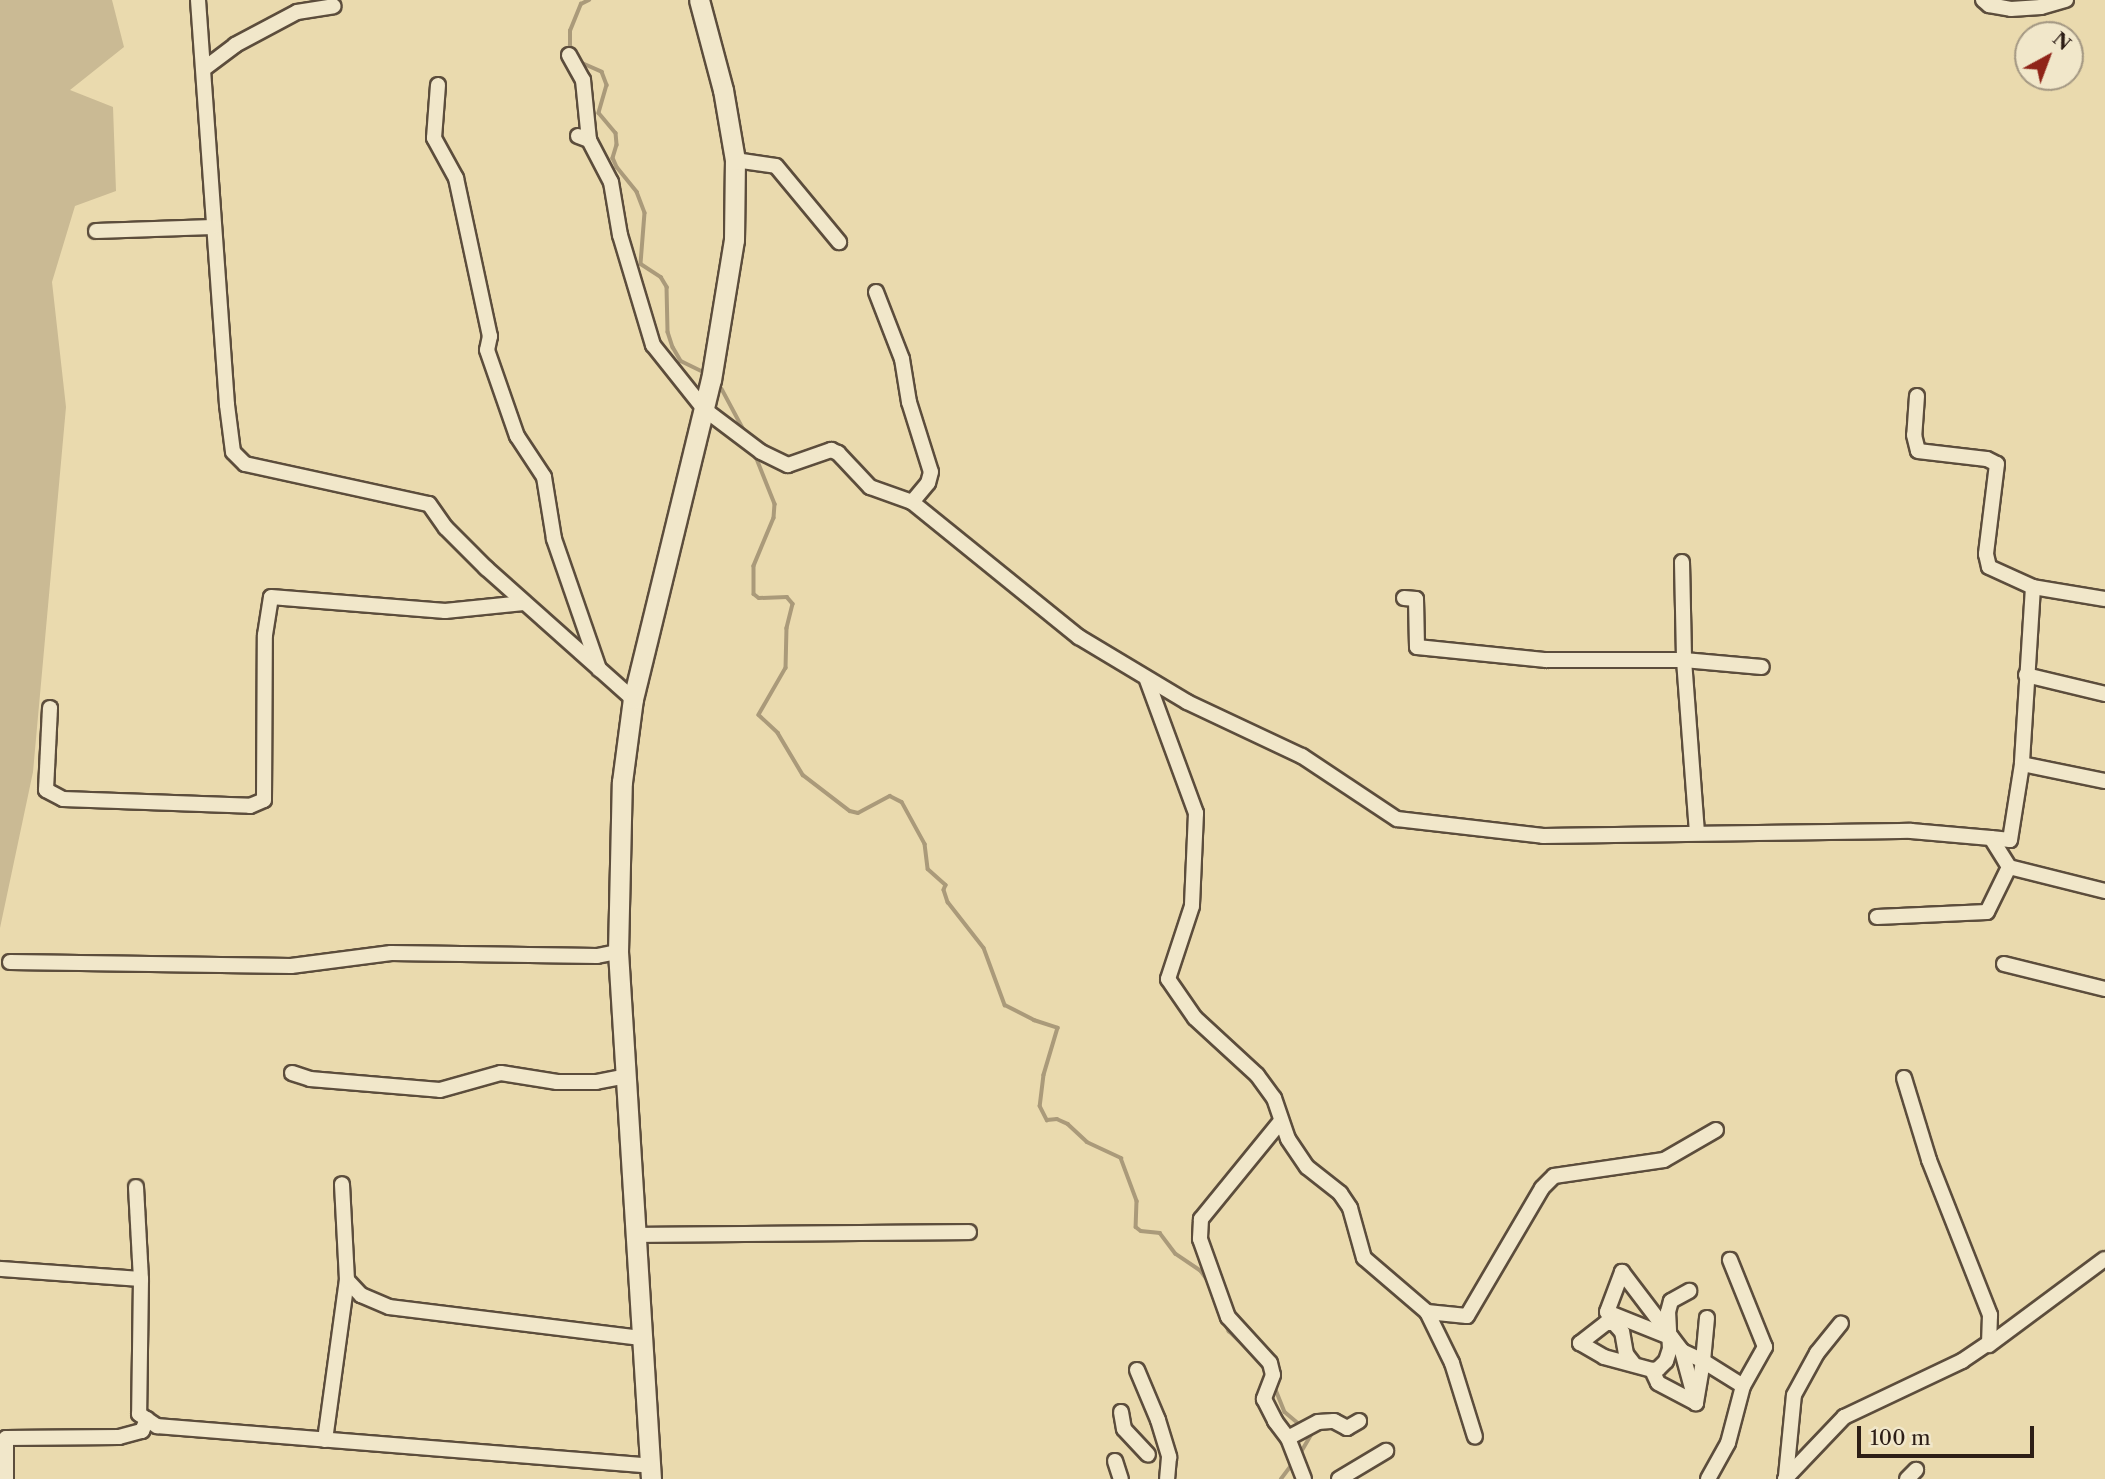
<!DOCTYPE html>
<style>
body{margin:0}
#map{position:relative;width:2105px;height:1479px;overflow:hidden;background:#eadaae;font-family:"Libre Caslon Text",serif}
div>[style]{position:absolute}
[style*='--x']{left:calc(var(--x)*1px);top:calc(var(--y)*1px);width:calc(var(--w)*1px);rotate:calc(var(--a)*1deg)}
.green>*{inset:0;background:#caba94}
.stream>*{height:3.5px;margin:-1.75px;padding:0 1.75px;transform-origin:1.75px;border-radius:1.75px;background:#aa9a7a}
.roads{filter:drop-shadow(2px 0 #5c4d3c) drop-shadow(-2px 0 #5c4d3c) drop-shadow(0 2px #5c4d3c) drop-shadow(0 -2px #5c4d3c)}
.minor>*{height:14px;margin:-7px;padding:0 7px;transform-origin:7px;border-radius:7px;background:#f1e7ca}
.secondary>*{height:19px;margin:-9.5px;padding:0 9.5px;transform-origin:9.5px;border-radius:9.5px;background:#f1e7ca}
span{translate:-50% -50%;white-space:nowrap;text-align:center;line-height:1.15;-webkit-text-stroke:6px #f1e7ca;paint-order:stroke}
.north{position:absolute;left:2014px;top:21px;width:70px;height:70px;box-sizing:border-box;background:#f1e7ca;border:2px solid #a39782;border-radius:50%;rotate:41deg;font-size:19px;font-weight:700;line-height:28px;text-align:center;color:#2d1e16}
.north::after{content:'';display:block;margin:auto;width:24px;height:32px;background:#8f2418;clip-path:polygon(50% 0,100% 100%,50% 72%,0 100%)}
.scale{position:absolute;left:1857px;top:1426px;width:177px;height:32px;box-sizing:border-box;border:4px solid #2d1e16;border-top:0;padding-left:9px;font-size:21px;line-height:24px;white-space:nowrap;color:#2d1e16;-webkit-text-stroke:5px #f1e7ca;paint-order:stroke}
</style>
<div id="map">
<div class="green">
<i style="clip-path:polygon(0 0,112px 0,124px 47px,70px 90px,113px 107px,116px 191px,75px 206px,52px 282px,66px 407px,33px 772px,0 928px)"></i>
</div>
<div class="stream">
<i style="--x:574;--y:53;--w:8;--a:-120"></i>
<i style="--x:570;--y:46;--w:15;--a:-90"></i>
<i style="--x:570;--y:31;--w:29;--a:-68"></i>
<i style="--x:581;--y:4;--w:9;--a:-27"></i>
<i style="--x:580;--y:62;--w:24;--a:24"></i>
<i style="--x:602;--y:72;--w:14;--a:69"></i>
<i style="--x:607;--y:85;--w:29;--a:106"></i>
<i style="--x:599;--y:113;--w:26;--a:50"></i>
<i style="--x:616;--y:133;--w:12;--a:85"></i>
<i style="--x:617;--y:145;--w:14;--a:107"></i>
<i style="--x:613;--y:158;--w:10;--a:66"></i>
<i style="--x:617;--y:167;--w:32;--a:51"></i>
<i style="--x:637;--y:192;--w:22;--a:69"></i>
<i style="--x:645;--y:213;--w:51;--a:94.5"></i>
<i style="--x:641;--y:264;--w:24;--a:33"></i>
<i style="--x:661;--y:277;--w:12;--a:59"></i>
<i style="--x:667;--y:287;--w:45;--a:88.7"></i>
<i style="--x:668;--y:332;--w:16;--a:72"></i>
<i style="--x:673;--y:347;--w:16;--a:60"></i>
<i style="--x:681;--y:361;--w:28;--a:26"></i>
<i style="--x:722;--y:389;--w:51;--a:61.9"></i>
<i style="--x:755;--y:454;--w:54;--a:68.2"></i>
<i style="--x:775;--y:504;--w:14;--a:94"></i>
<i style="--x:774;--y:518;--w:52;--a:112.6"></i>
<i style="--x:754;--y:566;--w:28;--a:90"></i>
<i style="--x:754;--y:594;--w:6;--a:39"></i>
<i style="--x:759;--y:598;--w:28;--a:-2"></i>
<i style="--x:787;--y:597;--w:9;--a:49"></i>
<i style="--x:793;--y:604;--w:25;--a:104"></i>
<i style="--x:787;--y:628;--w:40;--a:91.4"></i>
<i style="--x:786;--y:668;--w:54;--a:119.9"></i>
<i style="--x:759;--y:715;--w:26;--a:43"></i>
<i style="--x:778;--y:733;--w:49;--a:59.2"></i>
<i style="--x:803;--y:775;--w:59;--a:37.5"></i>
<i style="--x:850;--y:811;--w:8;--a:14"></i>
<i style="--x:858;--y:813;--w:36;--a:-28"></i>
<i style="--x:890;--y:796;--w:13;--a:27"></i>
<i style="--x:902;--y:802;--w:48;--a:61.3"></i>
<i style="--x:925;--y:844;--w:25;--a:83"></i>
<i style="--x:928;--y:869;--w:24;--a:42"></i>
<i style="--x:946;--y:885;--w:5;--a:112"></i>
<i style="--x:944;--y:890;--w:13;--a:72"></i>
<i style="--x:948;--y:902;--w:58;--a:52"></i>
<i style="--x:984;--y:948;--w:61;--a:69.8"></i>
<i style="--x:1005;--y:1005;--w:33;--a:27"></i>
<i style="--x:1034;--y:1020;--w:25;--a:18"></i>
<i style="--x:1058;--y:1028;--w:49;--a:106.6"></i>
<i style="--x:1044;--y:1075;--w:31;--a:97"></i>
<i style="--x:1040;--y:1106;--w:16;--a:63"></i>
<i style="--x:1047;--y:1120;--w:10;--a:-6"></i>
<i style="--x:1057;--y:1119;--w:12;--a:24"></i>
<i style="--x:1068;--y:1124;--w:26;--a:43"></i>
<i style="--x:1087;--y:1142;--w:38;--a:25"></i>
<i style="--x:1121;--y:1158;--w:46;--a:69.6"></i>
<i style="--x:1137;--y:1201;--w:26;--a:92"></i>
<i style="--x:1136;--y:1227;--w:6;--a:39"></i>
<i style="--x:1141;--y:1231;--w:19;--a:6"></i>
<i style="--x:1160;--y:1233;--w:26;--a:53"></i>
<i style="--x:1176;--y:1254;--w:30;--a:34"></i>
<i style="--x:1201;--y:1271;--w:14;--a:54"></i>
<i style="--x:1226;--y:1324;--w:8;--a:67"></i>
<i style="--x:1229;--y:1331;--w:30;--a:44"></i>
<i style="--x:1274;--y:1385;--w:29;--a:68"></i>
<i style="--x:1285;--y:1412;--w:17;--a:40"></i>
<i style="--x:1300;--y:1454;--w:24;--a:-60"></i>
<i style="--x:1281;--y:1479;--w:20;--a:-53"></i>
</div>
<div class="roads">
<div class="minor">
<i style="--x:198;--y:0;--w:406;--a:85.9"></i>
<i style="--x:227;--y:405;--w:47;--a:82.7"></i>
<i style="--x:233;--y:452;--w:17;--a:45"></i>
<i style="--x:245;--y:464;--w:188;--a:12.3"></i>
<i style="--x:429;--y:504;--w:29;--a:55"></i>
<i style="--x:446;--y:528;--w:57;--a:45"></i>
<i style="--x:486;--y:568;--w:197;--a:41.7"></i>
<i style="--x:1983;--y:0;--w:8;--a:40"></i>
<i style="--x:1989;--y:5;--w:22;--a:10"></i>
<i style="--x:2011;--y:9;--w:30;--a:-4"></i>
<i style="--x:2041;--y:7;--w:26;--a:-16"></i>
<i style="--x:569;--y:55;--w:29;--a:61"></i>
<i style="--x:583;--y:80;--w:60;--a:84.3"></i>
<i style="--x:205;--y:68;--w:38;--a:-37"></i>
<i style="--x:235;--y:45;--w:70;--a:-28"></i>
<i style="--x:297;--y:12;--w:37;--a:-9"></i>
<i style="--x:438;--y:85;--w:53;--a:94.3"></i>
<i style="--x:434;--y:138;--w:46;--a:61.2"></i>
<i style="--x:456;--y:178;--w:162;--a:77.9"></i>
<i style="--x:490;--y:336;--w:14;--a:102"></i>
<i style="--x:487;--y:350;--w:91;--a:70.8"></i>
<i style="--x:517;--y:436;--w:49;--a:56.6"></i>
<i style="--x:544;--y:477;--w:63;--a:80.8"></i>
<i style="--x:554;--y:539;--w:138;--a:70.9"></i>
<i style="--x:578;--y:136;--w:12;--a:20"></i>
<i style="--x:589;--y:140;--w:47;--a:62.4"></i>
<i style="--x:611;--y:182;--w:54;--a:80.4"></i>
<i style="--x:620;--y:235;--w:115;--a:73.3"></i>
<i style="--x:653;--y:345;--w:82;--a:51.4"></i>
<i style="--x:704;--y:409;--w:71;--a:37"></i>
<i style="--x:761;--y:452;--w:30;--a:26"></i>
<i style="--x:788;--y:465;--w:46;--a:-19.2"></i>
<i style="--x:831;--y:450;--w:8;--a:23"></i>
<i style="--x:838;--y:453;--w:47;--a:46.7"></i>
<i style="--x:870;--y:487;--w:45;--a:19.7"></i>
<i style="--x:912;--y:502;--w:215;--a:39"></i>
<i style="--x:1079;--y:637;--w:126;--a:31"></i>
<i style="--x:1187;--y:702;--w:127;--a:25.2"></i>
<i style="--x:1302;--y:756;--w:114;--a:33.6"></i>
<i style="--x:1397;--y:819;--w:147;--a:6.6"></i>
<i style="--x:1543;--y:836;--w:368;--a:-0.8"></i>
<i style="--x:1911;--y:831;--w:80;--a:5"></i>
<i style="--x:1991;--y:838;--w:34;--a:58"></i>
<i style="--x:2009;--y:867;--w:99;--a:14"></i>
<i style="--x:735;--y:160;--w:41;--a:8.3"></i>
<i style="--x:776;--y:166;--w:99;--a:50.3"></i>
<i style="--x:96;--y:231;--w:117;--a:-2"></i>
<i style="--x:876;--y:292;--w:72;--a:68.8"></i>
<i style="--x:902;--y:359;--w:44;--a:80.8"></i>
<i style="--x:909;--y:402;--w:73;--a:72.6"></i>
<i style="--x:931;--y:472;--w:11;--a:105"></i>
<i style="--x:928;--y:483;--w:25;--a:130"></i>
<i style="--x:1917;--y:396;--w:39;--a:94"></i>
<i style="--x:1914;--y:435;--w:16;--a:76"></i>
<i style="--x:1918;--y:451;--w:69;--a:6.6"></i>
<i style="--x:1987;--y:459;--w:11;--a:27"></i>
<i style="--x:1997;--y:464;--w:91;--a:97"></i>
<i style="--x:1986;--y:554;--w:13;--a:77"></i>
<i style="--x:1989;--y:567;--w:48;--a:24.4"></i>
<i style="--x:1682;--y:562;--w:98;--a:88.8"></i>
<i style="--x:1684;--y:660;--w:173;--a:85.7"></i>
<i style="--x:1404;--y:598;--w:12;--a:5"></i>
<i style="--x:1416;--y:599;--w:48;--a:88.8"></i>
<i style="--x:1417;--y:647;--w:130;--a:5.8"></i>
<i style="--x:1546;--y:660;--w:138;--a:0"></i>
<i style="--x:1684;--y:660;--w:78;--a:5.1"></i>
<i style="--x:2105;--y:599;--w:73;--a:-170.5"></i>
<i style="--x:2033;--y:587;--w:177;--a:93.6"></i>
<i style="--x:2022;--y:764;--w:85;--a:11.6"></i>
<i style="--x:2026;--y:675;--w:81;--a:13.5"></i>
<i style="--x:1147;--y:680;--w:142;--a:69.8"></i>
<i style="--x:1196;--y:813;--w:93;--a:92.5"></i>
<i style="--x:1192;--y:906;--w:77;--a:108.2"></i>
<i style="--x:1168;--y:979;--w:47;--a:55.3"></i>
<i style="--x:1195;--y:1018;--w:84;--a:42.6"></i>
<i style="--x:1257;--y:1075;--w:29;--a:54"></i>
<i style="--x:1274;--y:1098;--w:43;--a:71.1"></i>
<i style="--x:1288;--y:1139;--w:34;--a:56"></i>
<i style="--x:1307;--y:1167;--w:42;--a:38.2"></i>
<i style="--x:1340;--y:1193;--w:18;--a:56"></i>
<i style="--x:1350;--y:1208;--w:52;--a:74.4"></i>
<i style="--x:1364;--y:1258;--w:83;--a:40.6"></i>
<i style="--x:1427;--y:1312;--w:57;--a:63.9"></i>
<i style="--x:1452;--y:1363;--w:77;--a:72.7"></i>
<i style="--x:50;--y:708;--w:82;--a:92.8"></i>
<i style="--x:46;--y:790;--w:19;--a:28"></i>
<i style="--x:63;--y:799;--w:187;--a:2.1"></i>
<i style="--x:250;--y:806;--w:15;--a:-23"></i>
<i style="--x:264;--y:800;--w:165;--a:-89.7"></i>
<i style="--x:265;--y:635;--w:38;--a:-81"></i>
<i style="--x:271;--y:597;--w:175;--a:4.6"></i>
<i style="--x:445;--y:611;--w:79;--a:-5.8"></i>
<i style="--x:1991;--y:838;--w:19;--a:6"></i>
<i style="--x:2010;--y:840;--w:77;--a:-81"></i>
<i style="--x:1877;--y:917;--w:110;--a:-2.6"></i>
<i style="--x:1987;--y:912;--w:50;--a:-63.9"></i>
<i style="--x:10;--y:962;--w:281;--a:0.8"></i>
<i style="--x:291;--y:966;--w:101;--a:-7.4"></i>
<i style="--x:391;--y:953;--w:206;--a:0.8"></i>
<i style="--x:597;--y:956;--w:21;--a:-11"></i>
<i style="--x:2004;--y:964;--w:104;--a:13.9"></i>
<i style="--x:292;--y:1073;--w:19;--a:18"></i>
<i style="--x:310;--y:1079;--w:130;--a:4.8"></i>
<i style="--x:440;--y:1090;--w:63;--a:-15.6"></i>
<i style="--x:501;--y:1073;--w:57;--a:9.1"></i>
<i style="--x:557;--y:1082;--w:39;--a:0"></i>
<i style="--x:596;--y:1082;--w:31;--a:-11"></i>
<i style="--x:1904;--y:1078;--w:86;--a:73"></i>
<i style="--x:1929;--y:1160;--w:167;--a:68.5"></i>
<i style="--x:1990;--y:1315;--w:30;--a:92"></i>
<i style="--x:1989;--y:1345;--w:144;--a:-36.6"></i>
<i style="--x:1281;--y:1121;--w:127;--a:129.2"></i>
<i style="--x:1201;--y:1219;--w:20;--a:93"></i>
<i style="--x:1200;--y:1239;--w:83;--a:70.3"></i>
<i style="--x:1228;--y:1317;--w:62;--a:47.6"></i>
<i style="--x:1270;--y:1363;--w:12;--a:76"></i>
<i style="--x:1273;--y:1375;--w:26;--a:111"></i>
<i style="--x:1264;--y:1399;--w:25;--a:63"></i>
<i style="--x:1275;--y:1421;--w:21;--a:53"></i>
<i style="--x:1288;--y:1438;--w:44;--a:68.7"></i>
<i style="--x:136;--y:1187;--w:92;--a:86.9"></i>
<i style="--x:636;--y:1235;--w:333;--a:-0.5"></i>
<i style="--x:0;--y:1269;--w:141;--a:4.1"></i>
<i style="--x:141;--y:1279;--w:135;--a:90.8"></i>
<i style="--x:139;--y:1414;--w:22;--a:34"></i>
<i style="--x:157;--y:1426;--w:495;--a:4.6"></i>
<i style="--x:347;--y:1280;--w:21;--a:47"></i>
<i style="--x:361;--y:1295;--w:30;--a:23"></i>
<i style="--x:389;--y:1307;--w:256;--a:7"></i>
<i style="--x:1427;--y:1312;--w:40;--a:5.7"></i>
<i style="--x:1467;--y:1316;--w:148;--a:-59.6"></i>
<i style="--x:1542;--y:1188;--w:17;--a:-45"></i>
<i style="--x:1554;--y:1176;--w:111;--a:-8.3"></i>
<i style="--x:1664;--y:1160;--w:60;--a:-30"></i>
<i style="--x:1707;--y:1318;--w:43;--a:95.3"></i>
<i style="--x:1703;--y:1361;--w:47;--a:32"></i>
<i style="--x:1672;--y:1338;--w:70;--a:-158.2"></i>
<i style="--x:1607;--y:1312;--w:43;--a:-69.4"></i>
<i style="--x:1622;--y:1272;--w:99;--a:52.8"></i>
<i style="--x:1682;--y:1351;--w:23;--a:25"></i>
<i style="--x:1703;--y:1361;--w:43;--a:99.5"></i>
<i style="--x:1696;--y:1403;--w:54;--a:-105.1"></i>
<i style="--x:1633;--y:1363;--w:11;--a:-128"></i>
<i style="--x:1626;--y:1354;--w:22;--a:-100"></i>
<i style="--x:1622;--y:1332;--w:12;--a:-132"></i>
<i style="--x:1614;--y:1323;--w:8;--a:180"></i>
<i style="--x:1606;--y:1323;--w:33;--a:142"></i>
<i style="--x:1580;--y:1343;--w:28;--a:30"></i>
<i style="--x:1604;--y:1357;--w:50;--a:15.2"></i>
<i style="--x:1652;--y:1370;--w:14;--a:65"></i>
<i style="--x:1658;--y:1383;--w:43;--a:27.8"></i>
<i style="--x:1137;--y:1370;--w:54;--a:67.2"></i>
<i style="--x:1158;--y:1420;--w:39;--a:73"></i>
<i style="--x:1169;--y:1457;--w:22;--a:95"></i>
<i style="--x:1652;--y:1370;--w:6;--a:-9"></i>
<i style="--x:1658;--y:1369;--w:11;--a:-45"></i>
<i style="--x:1666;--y:1361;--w:13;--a:-72"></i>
<i style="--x:1670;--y:1349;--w:37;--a:-93"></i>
<i style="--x:1668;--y:1312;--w:11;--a:-75"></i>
<i style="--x:1671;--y:1301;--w:21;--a:-29"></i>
<i style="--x:1121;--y:1412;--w:17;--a:80"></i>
<i style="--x:1124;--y:1429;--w:35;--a:47"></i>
<i style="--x:1288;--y:1438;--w:34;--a:-28"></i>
<i style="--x:1318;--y:1422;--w:16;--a:-4"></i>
<i style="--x:1334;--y:1421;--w:15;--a:28"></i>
<i style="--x:1347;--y:1428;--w:14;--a:-30"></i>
<i style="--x:325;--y:1440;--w:162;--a:-82.2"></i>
<i style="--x:347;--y:1280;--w:96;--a:-93"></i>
<i style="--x:1115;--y:1461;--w:19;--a:72"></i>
<i style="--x:1786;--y:1476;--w:81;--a:-84.4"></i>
<i style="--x:1794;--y:1395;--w:48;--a:-61.3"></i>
<i style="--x:1817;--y:1353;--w:38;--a:-51"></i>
<i style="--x:6;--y:1479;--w:41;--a:-90"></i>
<i style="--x:6;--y:1438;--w:113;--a:-0.5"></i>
<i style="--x:119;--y:1437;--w:24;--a:-15"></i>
<i style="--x:142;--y:1431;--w:13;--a:-67"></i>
<i style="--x:1339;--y:1479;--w:55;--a:-30.8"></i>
<i style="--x:1708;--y:1479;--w:41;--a:-60.9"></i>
<i style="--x:1728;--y:1443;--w:59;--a:-75.3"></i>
<i style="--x:1743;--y:1386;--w:45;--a:-60.6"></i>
<i style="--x:1765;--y:1347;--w:94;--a:-111.9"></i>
<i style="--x:1785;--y:1479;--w:86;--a:-46.4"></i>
<i style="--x:1844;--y:1417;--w:131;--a:-25.4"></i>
<i style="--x:1962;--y:1361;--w:41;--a:-34.1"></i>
<i style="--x:1907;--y:1479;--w:13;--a:-45"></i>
</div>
<div class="secondary">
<i style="--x:651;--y:1479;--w:528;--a:-93.58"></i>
<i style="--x:618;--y:952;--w:170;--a:-88.7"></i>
<i style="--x:622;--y:782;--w:84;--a:-82.5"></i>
<i style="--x:633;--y:699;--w:328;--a:-76.3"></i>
<i style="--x:711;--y:380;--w:142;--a:-80.7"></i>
<i style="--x:734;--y:240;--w:80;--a:-89.3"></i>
<i style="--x:735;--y:160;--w:71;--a:-99.7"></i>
<i style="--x:723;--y:90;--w:93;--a:-104.9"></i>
</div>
</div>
<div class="north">N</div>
<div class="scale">100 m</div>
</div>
